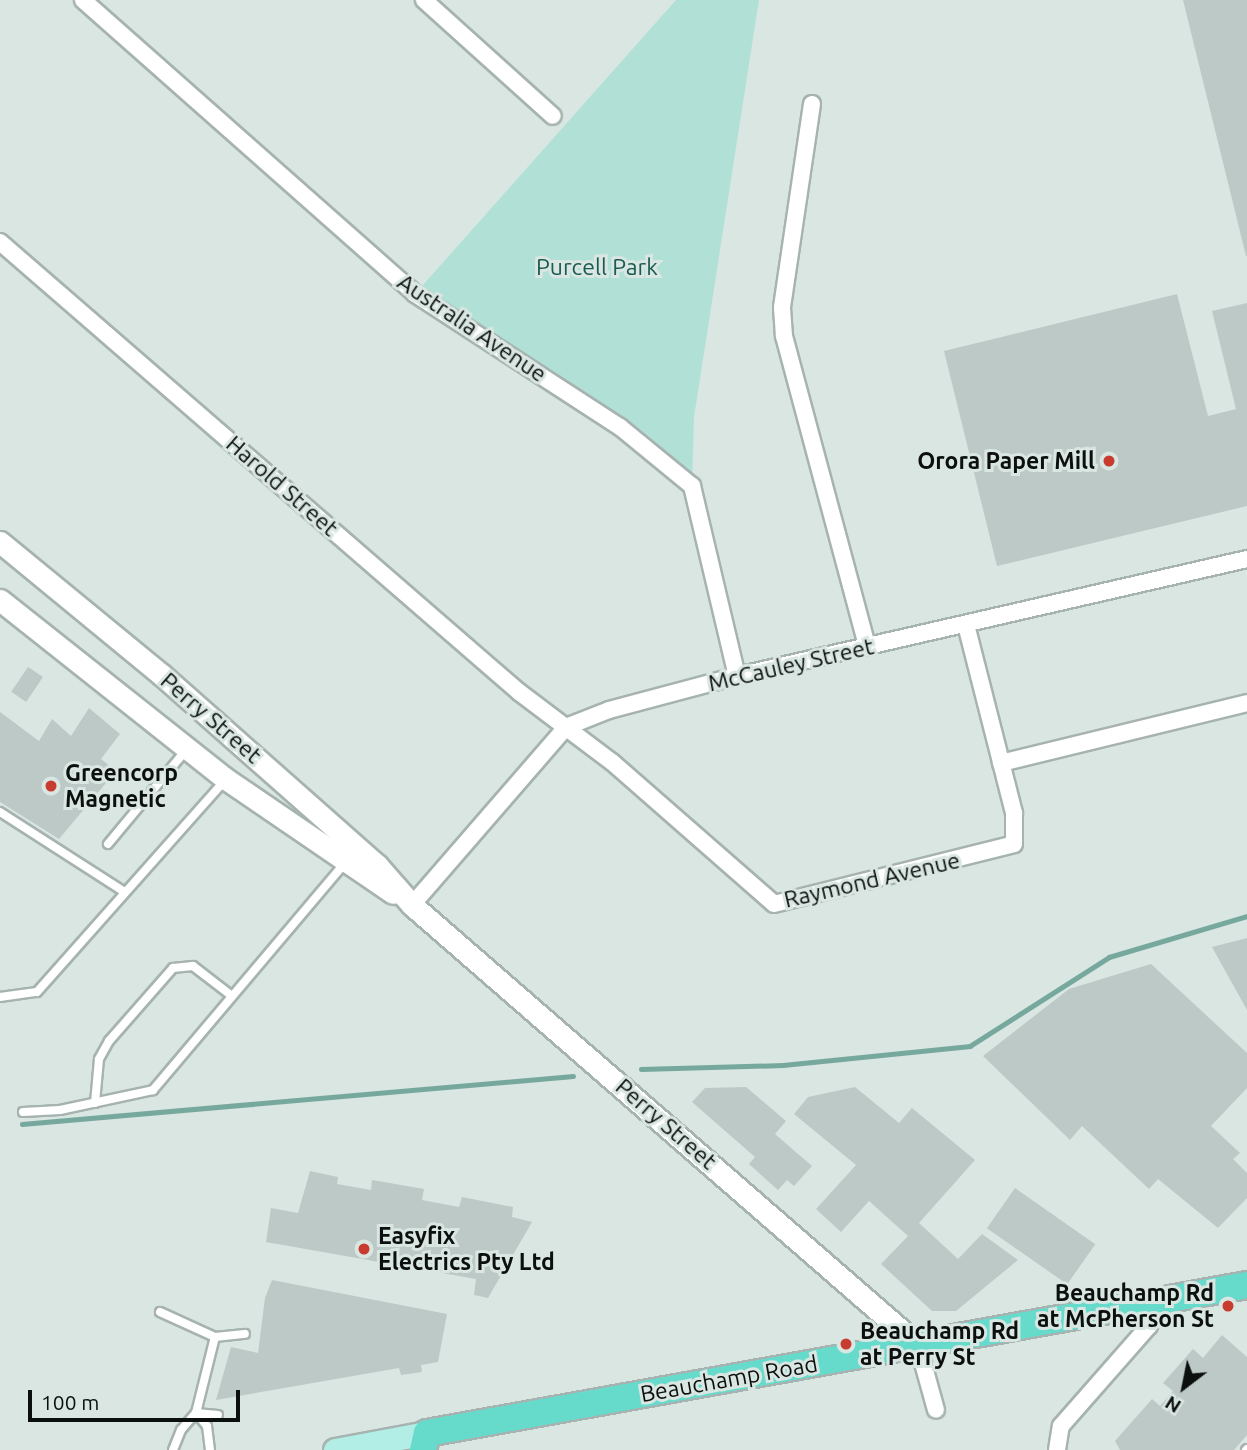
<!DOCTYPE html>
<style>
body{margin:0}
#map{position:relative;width:1247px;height:1450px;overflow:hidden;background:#d9e6e2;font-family:Ubuntu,sans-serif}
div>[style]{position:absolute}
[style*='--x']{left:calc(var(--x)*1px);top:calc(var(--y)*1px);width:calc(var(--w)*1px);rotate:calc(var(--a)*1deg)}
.green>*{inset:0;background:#b1e1d6}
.stream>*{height:4.5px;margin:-2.25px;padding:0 2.25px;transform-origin:2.25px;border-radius:2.25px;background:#77a89d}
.building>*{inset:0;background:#bcc9c6;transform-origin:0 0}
.roads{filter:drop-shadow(2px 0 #a6b3b0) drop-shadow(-2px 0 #a6b3b0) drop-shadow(0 2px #a6b3b0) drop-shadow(0 -2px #a6b3b0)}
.service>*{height:8px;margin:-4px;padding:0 4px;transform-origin:4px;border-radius:4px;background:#fff}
.minor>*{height:16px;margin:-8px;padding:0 8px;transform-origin:8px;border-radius:8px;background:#fff}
.tertiary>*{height:21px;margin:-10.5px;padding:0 10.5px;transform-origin:10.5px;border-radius:10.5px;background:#fff}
.secondary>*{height:23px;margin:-11.5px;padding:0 11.5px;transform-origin:11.5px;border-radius:11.5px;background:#b2ede6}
.primary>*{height:26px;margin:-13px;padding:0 13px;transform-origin:13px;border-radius:13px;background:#66dbcc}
.dots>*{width:19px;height:19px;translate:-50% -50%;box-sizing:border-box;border:4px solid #d9e6e2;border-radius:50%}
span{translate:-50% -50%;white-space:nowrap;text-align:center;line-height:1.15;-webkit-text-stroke:6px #d9e6e2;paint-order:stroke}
.park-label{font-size:23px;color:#1a5c50}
.street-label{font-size:23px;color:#0b0f0e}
.poi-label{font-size:23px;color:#0b0f0e;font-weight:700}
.right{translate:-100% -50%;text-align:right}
.left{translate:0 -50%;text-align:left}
.north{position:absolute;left:1149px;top:1352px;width:70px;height:70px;-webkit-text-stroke:5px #d9e6e2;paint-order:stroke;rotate:212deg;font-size:19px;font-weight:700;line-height:28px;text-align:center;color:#0b0f0e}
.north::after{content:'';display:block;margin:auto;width:24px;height:32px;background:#0b0f0e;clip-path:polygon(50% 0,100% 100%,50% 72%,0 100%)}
.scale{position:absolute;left:28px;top:1390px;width:212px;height:32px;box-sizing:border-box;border:4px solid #0b0f0e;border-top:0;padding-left:9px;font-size:21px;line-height:24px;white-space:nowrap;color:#0b0f0e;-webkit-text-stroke:5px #d9e6e2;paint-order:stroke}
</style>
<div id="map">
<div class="green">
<i style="clip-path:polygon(676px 0,759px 0,694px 417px,692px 486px,415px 294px)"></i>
</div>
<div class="stream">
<i style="--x:641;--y:1069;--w:142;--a:-1.6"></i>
<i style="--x:783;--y:1065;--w:188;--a:-5.8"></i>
<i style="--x:970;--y:1046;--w:165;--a:-32.6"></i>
<i style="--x:1109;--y:957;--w:144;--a:-16.5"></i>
<i style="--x:22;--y:1124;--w:553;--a:-4.98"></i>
</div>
<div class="building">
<i style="clip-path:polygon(1183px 0,1247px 0,1247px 256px,1246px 256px)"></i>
<i style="clip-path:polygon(1177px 294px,1208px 416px,1236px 409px,1212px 311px,1247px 303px,1247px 506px,997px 566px,944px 351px)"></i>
<i style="left:28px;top:667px;width:18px;height:30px;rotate:34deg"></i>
<i style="clip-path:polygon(89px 708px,120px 734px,101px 759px,116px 771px,59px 839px,0 802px,0 712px,39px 741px,52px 719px,71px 736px)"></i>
<i style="clip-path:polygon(1247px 938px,1247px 1010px,1212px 947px)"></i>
<i style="clip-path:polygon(1151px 964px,1247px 1053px,1247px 1088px,1211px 1126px,1240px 1153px,1233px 1159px,1247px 1173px,1247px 1198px,1218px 1228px,1158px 1179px,1149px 1189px,1082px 1126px,1070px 1140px,983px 1056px,1069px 989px)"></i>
<i style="clip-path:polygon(746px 1087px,786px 1121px,775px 1134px,812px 1166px,794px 1186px,787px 1180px,778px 1190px,749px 1164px,755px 1157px,692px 1102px,705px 1088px)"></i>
<i style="clip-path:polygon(855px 1087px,899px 1123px,912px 1108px,975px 1160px,919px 1223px,958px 1259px,982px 1234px,1018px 1260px,956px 1311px,932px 1311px,881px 1264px,908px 1236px,869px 1201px,841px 1232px,816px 1209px,856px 1165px,794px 1114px,808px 1097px)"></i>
<i style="clip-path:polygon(310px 1171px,338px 1177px,337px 1184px,371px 1190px,372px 1180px,424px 1189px,422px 1200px,459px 1207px,462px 1197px,513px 1207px,512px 1217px,532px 1222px,488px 1298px,474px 1295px,476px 1279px,266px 1242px,271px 1208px,298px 1213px)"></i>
<i style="left:1015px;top:1188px;width:98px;height:49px;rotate:35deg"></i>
<i style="clip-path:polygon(272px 1280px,447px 1314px,438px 1362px,421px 1365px,422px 1372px,401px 1375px,399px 1368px,216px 1400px,231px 1347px,258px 1353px,265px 1298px)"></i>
<i style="clip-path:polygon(1222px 1335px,1247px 1357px,1247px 1435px,1234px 1450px,1120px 1450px,1115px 1441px,1152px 1399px,1160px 1406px,1173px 1391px,1163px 1383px,1193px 1349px,1203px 1358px)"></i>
</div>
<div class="roads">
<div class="service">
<i style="--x:0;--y:812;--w:146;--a:32.7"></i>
<i style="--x:108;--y:844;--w:124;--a:-50.3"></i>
<i style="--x:0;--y:997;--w:37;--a:-8"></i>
<i style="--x:37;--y:992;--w:285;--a:-48.4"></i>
<i style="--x:95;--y:1103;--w:44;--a:-84.8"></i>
<i style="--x:99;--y:1059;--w:21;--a:-61"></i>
<i style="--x:109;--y:1041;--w:97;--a:-48.8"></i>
<i style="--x:173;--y:968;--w:20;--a:-6"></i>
<i style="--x:193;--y:966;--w:49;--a:37.6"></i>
<i style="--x:23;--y:1112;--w:37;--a:-3"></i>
<i style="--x:60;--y:1110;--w:95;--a:-12.1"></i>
<i style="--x:153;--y:1090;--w:297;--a:-49.8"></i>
<i style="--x:160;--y:1312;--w:60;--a:24.4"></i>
<i style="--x:196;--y:1413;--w:17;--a:50"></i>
<i style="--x:207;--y:1426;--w:24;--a:83"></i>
<i style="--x:196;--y:1413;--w:22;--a:5"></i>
<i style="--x:173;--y:1450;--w:22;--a:-68"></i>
<i style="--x:181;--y:1430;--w:23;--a:-49"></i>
<i style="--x:196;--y:1413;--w:78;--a:-76"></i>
<i style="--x:215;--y:1337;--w:30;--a:-6"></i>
<i style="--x:1246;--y:1450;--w:1;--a:-45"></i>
</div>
<div class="minor">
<i style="--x:83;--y:0;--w:443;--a:41.5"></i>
<i style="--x:415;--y:294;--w:244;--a:33"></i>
<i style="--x:620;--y:427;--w:93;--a:39.3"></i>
<i style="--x:692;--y:486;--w:195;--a:76.7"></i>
<i style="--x:424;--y:0;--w:173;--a:42"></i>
<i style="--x:812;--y:104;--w:206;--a:98.4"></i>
<i style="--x:782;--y:308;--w:28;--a:86"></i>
<i style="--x:784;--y:336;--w:321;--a:75"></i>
<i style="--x:0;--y:242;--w:687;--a:40.93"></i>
<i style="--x:519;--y:692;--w:116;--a:37"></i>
<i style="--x:612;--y:762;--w:215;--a:41.2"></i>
<i style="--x:774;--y:904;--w:247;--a:-14"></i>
<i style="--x:1014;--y:844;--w:31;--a:-90"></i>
<i style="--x:1014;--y:813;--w:195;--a:-104.3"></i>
<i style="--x:1001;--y:763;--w:253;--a:-13.7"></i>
<i style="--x:412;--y:905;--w:235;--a:-49.1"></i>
<i style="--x:566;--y:727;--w:46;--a:-21.6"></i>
<i style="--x:609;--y:710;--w:132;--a:-14.9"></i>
<i style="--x:737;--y:676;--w:523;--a:-12.92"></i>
<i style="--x:918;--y:1345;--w:67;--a:74.5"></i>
<i style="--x:1057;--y:1450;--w:24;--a:-81"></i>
<i style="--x:1061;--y:1426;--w:133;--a:-48.7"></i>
<i style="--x:1149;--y:1326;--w:25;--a:-72"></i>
</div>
<div class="tertiary">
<i style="--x:0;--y:542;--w:210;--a:39.4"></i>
<i style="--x:162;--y:675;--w:287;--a:41.5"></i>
<i style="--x:377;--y:865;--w:53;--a:48.8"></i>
<i style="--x:412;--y:905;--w:671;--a:41.01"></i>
<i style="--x:0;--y:600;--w:288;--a:38.4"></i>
<i style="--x:226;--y:779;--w:202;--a:34.3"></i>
</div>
<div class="secondary">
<i style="--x:335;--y:1450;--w:94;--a:-10.5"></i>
</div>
<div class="primary">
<i style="--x:423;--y:1450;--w:17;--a:-77"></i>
<i style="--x:427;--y:1433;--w:833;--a:-10.23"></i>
</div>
</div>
<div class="dots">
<i style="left:1109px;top:461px;background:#c83b2f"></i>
<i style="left:51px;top:786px;background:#c83b2f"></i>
<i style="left:364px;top:1249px;background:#c83b2f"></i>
<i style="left:1228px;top:1306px;background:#c83b2f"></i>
<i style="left:846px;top:1344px;background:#c83b2f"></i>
</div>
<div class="park-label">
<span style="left:597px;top:267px">Purcell Park</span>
</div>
<div class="street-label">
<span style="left:472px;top:328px;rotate:34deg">Australia Avenue</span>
<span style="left:282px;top:486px;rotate:41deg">Harold Street</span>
<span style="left:791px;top:665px;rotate:-13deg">McCauley Street</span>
<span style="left:211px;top:718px;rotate:41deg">Perry Street</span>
<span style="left:872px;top:880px;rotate:-13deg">Raymond Avenue</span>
<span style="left:666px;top:1124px;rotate:41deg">Perry Street</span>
<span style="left:729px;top:1379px;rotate:-10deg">Beauchamp Road</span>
</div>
<div class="poi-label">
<span class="right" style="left:1095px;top:461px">Orora Paper Mill</span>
<span class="left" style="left:65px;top:786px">Greencorp<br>Magnetic</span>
<span class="left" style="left:378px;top:1249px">Easyfix<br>Electrics Pty Ltd</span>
<span class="right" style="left:1214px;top:1306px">Beauchamp Rd<br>at McPherson St</span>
<span class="left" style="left:860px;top:1344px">Beauchamp Rd<br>at Perry St</span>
</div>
<div class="north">N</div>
<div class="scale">100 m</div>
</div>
